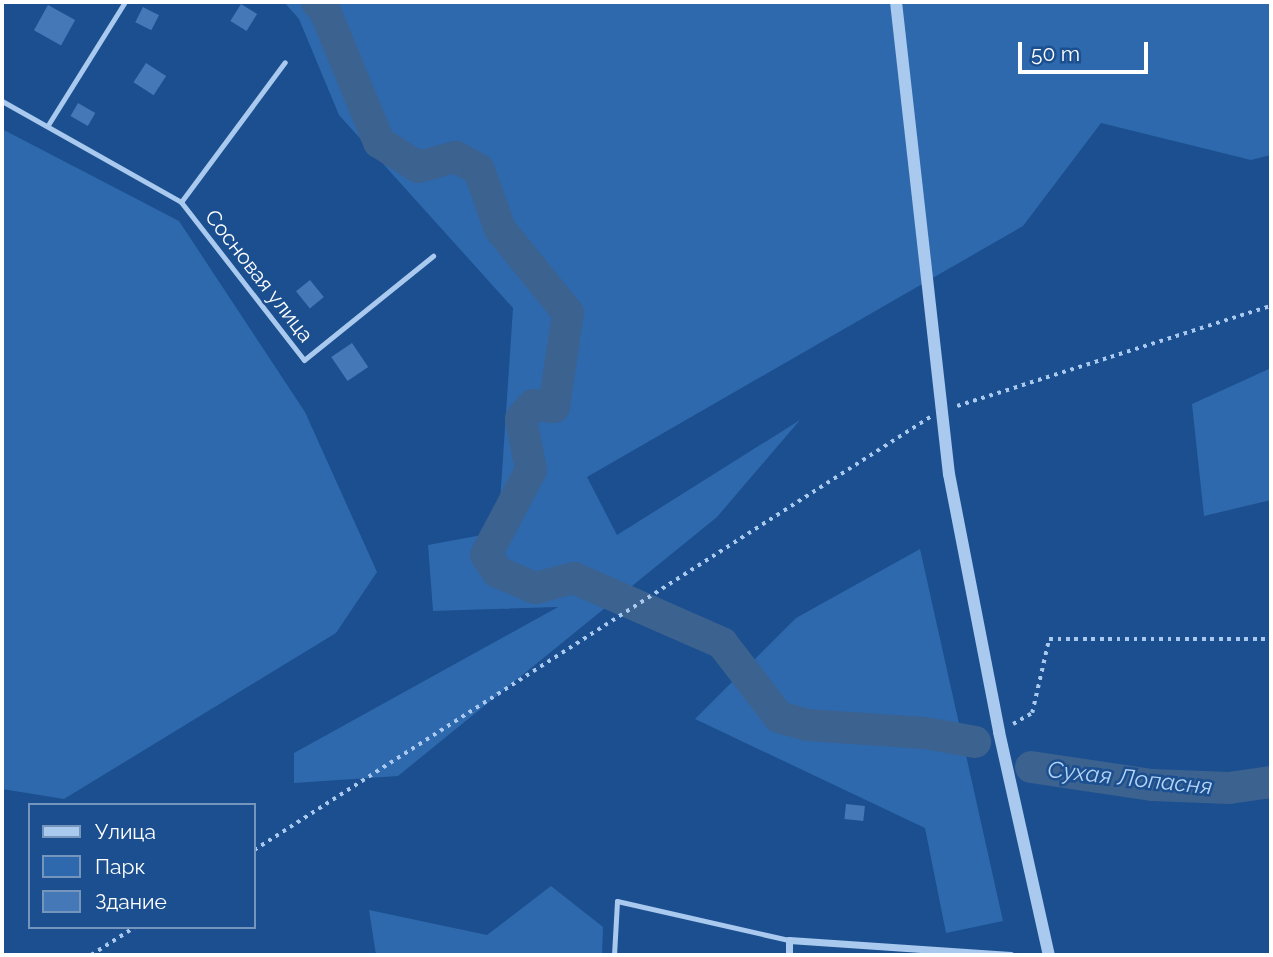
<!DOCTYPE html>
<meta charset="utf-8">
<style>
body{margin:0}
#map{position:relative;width:1273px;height:957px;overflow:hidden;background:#1b4f8f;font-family:Raleway,sans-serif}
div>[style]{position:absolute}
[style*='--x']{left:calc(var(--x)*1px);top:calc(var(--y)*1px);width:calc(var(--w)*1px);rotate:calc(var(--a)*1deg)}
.green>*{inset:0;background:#2e69ad}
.river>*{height:32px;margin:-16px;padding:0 16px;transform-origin:16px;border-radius:16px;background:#3c6290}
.building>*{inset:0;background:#4478b7;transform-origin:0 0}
.path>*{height:3.5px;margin-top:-1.75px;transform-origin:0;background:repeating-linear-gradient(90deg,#a9c9ee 0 3.5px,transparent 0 8.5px)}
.service>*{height:5px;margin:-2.5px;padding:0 2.5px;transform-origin:2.5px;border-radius:2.5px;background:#a9c9ee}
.minor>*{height:7px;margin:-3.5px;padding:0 3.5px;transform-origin:3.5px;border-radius:3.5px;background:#a9c9ee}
.tertiary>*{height:12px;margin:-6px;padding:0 6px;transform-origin:6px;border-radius:6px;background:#a9c9ee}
span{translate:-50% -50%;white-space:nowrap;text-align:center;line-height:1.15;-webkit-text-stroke:5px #1b4f8f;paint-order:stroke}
.street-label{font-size:21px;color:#fff}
.water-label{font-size:23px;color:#b5d3f5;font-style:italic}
.frame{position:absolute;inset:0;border:4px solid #fff;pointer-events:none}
.legend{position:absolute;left:28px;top:803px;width:228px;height:126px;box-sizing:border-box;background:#1b4f8f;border:2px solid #7695bc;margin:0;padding:9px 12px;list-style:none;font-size:21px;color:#fff}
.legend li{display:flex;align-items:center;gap:14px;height:35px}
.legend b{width:35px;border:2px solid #7695bc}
.scale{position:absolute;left:1018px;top:42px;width:130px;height:32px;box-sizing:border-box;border:4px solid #fff;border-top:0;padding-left:9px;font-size:21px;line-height:24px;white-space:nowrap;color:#fff;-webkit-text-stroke:5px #1b4f8f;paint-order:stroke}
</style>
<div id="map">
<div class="green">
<i style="clip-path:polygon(284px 2px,1271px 2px,1271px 155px,1251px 160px,1101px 123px,1023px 226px,587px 477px,617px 535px,800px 420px,717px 517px,398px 776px,294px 783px,294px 753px,558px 607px,433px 611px,428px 545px,498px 532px,513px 308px,339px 115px,299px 19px)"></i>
<i style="clip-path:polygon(2px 129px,179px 221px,305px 412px,377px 572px,336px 633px,64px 799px,2px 789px)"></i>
<i style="clip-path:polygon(1271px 368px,1271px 500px,1204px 516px,1192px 404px)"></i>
<i style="clip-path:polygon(920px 549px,1003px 921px,946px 933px,925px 828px,695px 719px,796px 618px)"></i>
<i style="clip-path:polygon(551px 886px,603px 927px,602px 955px,376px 955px,369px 910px,487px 935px)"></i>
</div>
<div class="river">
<i style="--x:317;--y:2;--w:12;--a:48"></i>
<i style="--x:325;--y:11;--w:142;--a:67.6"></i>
<i style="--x:379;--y:142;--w:46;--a:32.7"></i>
<i style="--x:418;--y:167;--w:39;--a:-15"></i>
<i style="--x:456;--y:157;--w:26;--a:29"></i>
<i style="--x:479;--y:170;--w:63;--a:70.4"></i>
<i style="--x:500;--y:229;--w:108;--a:51"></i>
<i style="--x:568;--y:313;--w:95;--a:98.5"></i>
<i style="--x:554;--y:407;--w:21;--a:-175"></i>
<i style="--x:533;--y:405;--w:18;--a:131"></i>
<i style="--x:521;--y:419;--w:52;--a:78.9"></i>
<i style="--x:531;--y:470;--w:96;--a:117.9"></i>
<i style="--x:486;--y:555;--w:21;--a:55"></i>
<i style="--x:498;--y:572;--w:40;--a:23.4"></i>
<i style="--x:535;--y:588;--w:40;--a:-14.4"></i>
<i style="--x:574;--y:578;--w:162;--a:23.7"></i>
<i style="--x:722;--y:643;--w:93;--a:52.4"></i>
<i style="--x:779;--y:717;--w:29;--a:16"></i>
<i style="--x:807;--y:725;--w:118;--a:3.9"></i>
<i style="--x:925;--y:733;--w:51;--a:10.2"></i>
<i style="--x:1031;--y:767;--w:122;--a:8.5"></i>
<i style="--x:1152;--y:785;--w:77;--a:2.2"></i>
<i style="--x:1229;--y:788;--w:42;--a:-8.1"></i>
</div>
<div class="building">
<i style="left:241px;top:4px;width:19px;height:20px;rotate:32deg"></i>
<i style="left:48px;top:5px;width:31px;height:29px;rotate:29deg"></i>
<i style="left:143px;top:7px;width:18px;height:17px;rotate:27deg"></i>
<i style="left:146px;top:63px;width:24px;height:23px;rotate:33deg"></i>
<i style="left:78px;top:103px;width:20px;height:15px;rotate:30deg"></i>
<i style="left:310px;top:280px;width:22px;height:18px;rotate:51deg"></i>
<i style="left:352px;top:343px;width:29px;height:25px;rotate:56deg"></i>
<i style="left:846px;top:804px;width:19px;height:15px;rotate:6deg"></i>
</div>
<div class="path">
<i style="--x:957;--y:406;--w:330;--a:-17.7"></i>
<i style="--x:1013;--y:724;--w:22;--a:-30"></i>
<i style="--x:1032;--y:713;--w:76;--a:-77.1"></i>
<i style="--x:1049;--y:639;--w:222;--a:0"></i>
<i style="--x:254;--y:850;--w:803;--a:-32.64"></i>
<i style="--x:91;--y:955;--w:52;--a:-32.5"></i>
</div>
<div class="service">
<i style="--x:2;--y:101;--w:206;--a:29.4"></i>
<i style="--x:181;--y:202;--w:200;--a:52.1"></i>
<i style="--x:304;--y:360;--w:166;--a:-38.9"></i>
<i style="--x:48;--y:125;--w:145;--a:-58"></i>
<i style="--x:181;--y:202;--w:174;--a:-53.4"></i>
<i style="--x:614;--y:955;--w:54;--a:-86.8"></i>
<i style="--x:617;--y:901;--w:176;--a:12.8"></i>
</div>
<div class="minor">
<i style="--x:789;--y:955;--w:15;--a:-90"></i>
<i style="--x:789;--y:940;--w:222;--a:3.9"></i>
</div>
<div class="tertiary">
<i style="--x:896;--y:2;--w:475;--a:83.6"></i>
<i style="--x:949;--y:474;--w:263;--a:79"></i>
<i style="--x:999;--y:732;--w:229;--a:77.4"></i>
</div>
<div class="street-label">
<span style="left:259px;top:276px;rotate:52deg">Сосновая улица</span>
</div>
<div class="water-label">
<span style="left:1130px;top:778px;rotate:6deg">Сухая Лопасня</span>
</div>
<div class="frame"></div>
<ul class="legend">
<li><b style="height:9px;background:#a9c9ee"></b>Улица</li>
<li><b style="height:19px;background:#2e69ad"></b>Парк</li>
<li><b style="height:19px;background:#4478b7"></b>Здание</li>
</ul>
<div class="scale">50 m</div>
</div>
